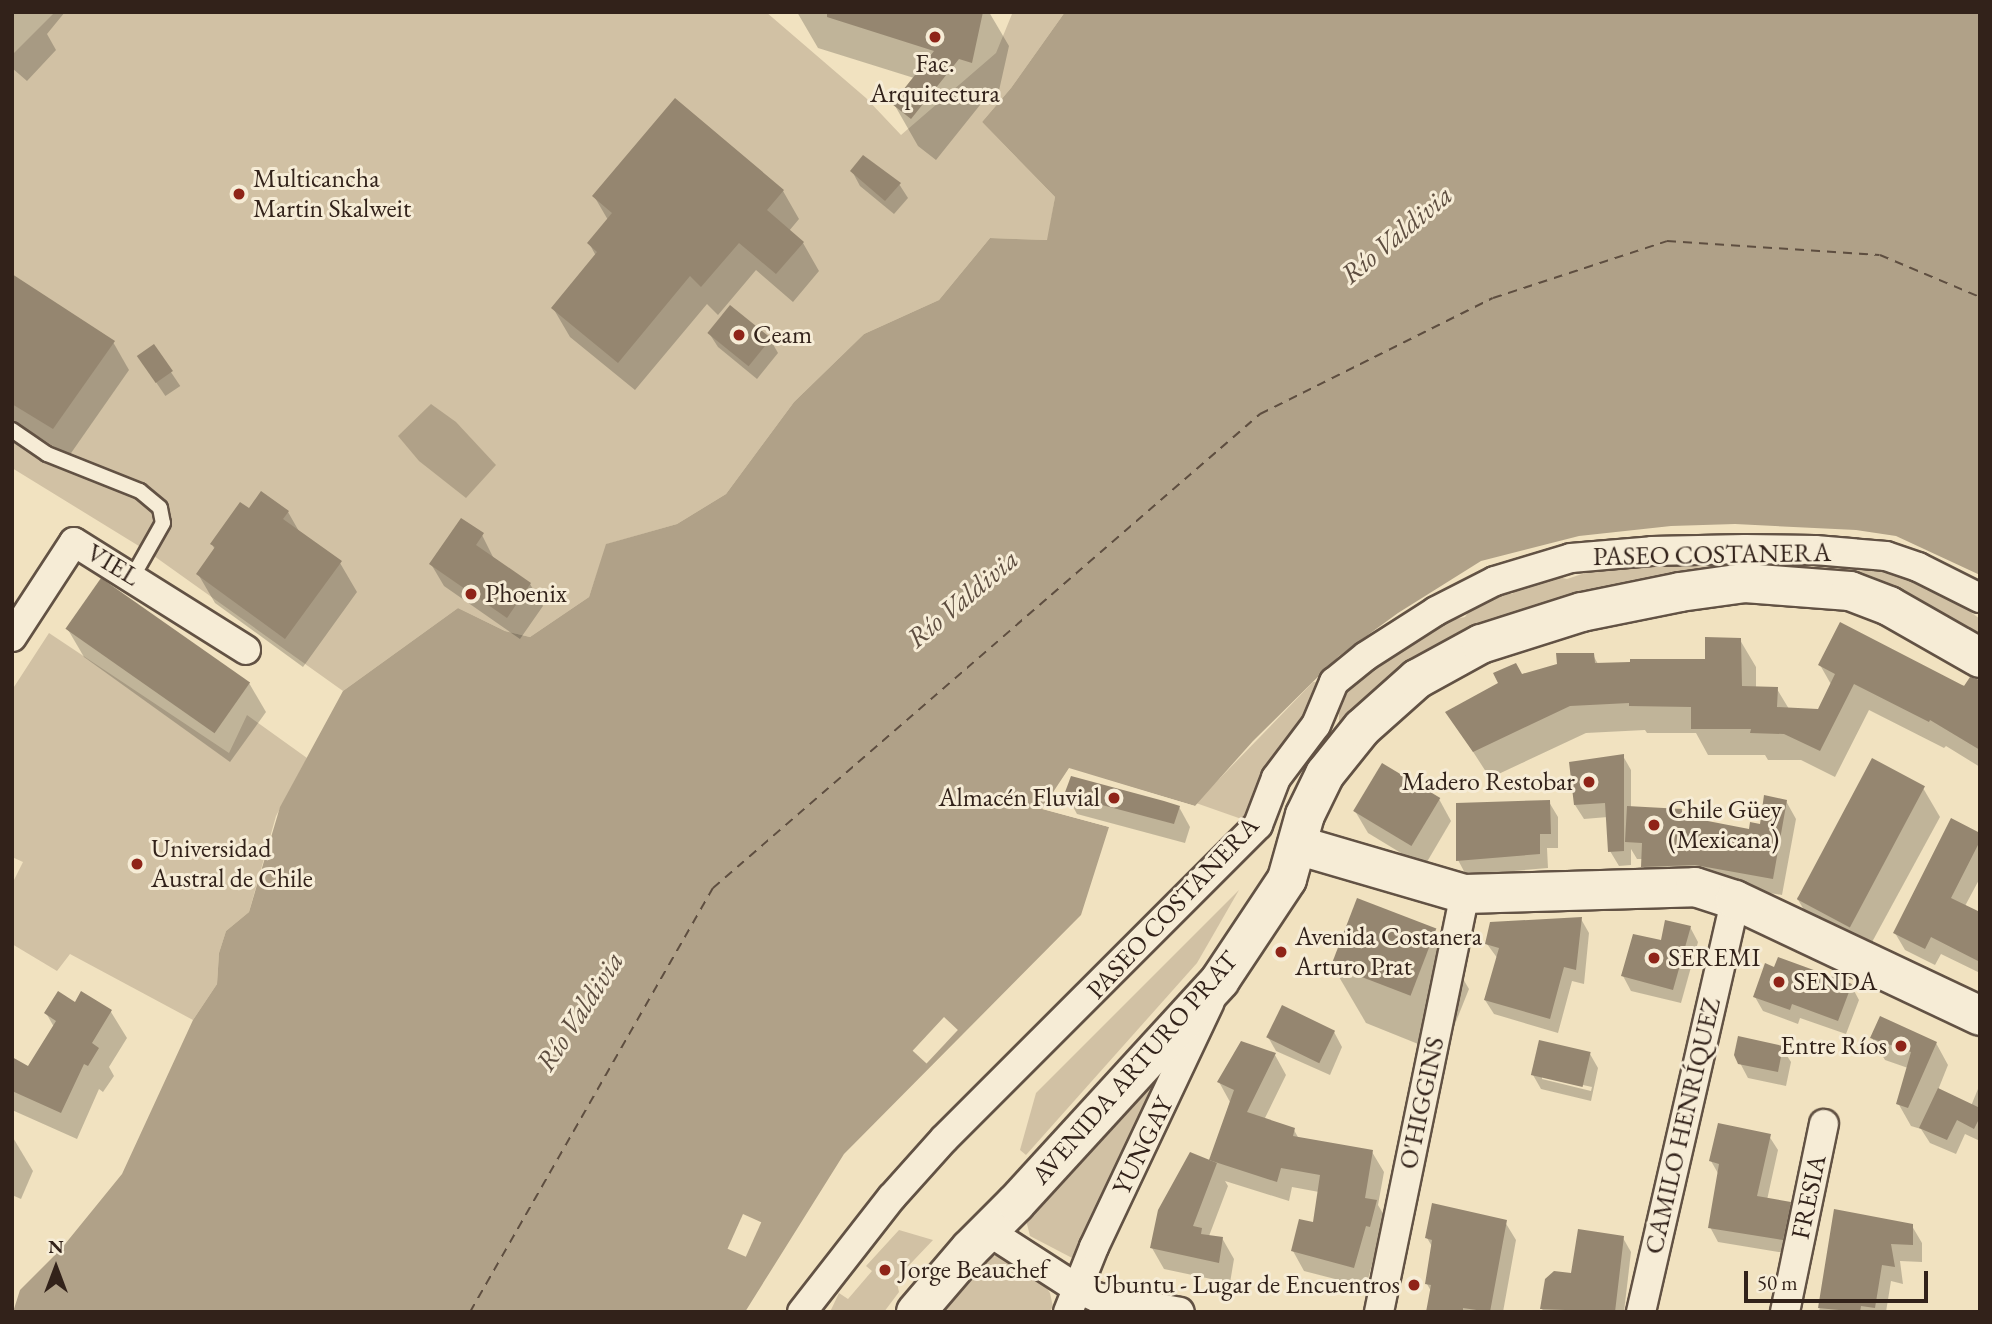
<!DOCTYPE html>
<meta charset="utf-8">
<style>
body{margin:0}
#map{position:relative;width:1992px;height:1324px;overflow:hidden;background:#f1e2c0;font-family:"EB Garamond",serif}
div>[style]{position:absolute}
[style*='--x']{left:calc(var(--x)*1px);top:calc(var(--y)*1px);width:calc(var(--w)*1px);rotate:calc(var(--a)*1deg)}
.green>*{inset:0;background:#d1c1a4}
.water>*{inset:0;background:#b0a188}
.pier>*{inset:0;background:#f1e2c0;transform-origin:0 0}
.shadow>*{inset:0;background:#0003;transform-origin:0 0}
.ferry>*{height:2px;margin-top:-1px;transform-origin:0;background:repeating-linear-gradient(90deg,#5e4e40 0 9px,transparent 0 16px)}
.building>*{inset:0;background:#958670;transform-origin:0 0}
.roads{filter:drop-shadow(2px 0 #625244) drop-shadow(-2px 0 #625244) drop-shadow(0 2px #625244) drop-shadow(0 -2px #625244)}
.lane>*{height:14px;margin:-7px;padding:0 7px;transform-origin:7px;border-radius:7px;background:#f6ecd6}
.street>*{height:28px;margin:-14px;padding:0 14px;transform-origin:14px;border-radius:14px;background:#f6ecd6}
.secondary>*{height:38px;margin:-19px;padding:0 19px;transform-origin:19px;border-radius:19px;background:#f6ecd6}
.dots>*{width:19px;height:19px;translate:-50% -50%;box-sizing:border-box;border:4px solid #f6ecd6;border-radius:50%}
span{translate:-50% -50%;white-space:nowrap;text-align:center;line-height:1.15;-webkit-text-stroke:6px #f6ecd6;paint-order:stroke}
.poi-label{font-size:26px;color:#32221a}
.left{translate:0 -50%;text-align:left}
.right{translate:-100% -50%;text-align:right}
.street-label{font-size:26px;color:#32221a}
.water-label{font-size:28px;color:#5e4e40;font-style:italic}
.frame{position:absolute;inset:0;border:14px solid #32221a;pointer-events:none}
.north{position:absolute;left:21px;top:1233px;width:70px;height:70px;-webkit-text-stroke:5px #f6ecd6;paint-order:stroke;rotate:0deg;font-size:19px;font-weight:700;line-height:28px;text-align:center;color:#32221a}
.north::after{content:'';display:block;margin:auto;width:24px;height:32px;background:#32221a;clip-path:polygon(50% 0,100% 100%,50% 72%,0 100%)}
.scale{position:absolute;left:1744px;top:1271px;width:184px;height:32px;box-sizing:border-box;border:4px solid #32221a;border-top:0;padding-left:9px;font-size:21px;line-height:24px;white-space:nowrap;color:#32221a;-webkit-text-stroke:5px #f6ecd6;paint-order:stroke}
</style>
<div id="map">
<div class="green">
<i style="clip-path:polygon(55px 12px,766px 12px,866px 98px,901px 135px,996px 53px,1012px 14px,1009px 12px,1065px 12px,1011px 88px,982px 122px,1055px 197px,1048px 240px,990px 238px,939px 300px,864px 334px,794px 402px,726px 494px,677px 524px,607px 544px,589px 597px,530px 637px,505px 631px,458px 608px,343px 691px,147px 551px,12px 468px,12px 55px)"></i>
<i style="clip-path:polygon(1733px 558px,1752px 567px,1785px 559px,1896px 570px,1956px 601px,1980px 619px,1980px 640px,1885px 586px,1553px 604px,1339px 735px,1339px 689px,1437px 623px,1465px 617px,1476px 601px,1492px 594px,1512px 594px,1527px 581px,1545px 574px,1567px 579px,1618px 562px,1679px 565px)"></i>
<i style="clip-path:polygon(49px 633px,229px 753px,247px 715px,307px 758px,276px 816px,249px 912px,226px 931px,219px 953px,217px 984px,193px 1020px,70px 954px,57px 971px,12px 944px,12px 884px,23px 862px,12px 857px,12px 690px)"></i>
<i style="clip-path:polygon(1325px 681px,1250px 822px,1196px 803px,1313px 682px)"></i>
<i style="clip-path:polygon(1239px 890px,1197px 963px,1026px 1155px,1020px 1150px,1036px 1093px)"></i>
<i style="clip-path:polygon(1157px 1071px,1166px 1071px,1076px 1260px,1030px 1236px,1026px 1220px)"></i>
<i style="clip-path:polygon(899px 1230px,933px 1240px,896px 1279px,899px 1292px,884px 1312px,830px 1312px,839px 1293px,848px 1299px,872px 1271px,866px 1266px)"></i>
<i style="clip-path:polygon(998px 1255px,1010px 1257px,1042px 1280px,1050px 1293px,1053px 1307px,1049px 1312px,936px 1312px,982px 1261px)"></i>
</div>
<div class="water">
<i style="clip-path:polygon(1065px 12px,1980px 12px,1980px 575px,1896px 536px,1856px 530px,1735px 524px,1671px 526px,1579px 536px,1481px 561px,1398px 613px,1339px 656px,1253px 741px,1195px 806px,1069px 769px,1043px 809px,1109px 827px,1081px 915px,844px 1154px,745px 1312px,13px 1312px,20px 1290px,61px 1249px,122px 1174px,193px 1020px,217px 984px,219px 953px,226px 931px,249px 912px,280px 807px,343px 691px,458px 608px,505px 631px,530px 637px,589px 597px,606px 544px,677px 524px,726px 494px,794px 402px,864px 334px,939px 300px,990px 238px,1047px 240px,1055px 197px,982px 122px,1011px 88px)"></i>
<i style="clip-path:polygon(431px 404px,456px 422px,496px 465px,466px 498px,419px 461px,398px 436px)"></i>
</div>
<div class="pier">
<i style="clip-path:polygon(1069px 768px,1195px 806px,1194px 809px,1070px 773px,1048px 806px,1110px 824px,1113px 828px,1042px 809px)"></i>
<i style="left:944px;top:1017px;width:19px;height:46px;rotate:43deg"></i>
<i style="left:743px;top:1214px;width:20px;height:38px;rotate:24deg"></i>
</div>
<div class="shadow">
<i style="clip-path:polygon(12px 12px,65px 12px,47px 34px,56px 50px,27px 81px,12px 68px)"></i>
<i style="clip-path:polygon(797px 12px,989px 12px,1009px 46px,996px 104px,984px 100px,936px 160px,918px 146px,894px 104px,914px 78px,818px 48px)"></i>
<i style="clip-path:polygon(852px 171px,899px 184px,908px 198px,894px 214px,860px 186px)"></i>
<i style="clip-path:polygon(783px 191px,799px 219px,789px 231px,803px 243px,819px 271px,793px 302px,756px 270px,718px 315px,707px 304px,635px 390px,570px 337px,553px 308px,596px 256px,589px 243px,608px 220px,594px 196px)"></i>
<i style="clip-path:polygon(12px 276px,113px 342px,129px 370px,69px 456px,12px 420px)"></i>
<i style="clip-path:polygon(709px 333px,770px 339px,778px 353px,757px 379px,718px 347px)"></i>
<i style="left:154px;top:347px;width:47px;height:18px;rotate:56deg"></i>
<i style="clip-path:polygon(249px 511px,288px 512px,300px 533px,340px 563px,357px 592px,303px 667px,215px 603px,198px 574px,215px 550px,212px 544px)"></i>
<i style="clip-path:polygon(482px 535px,494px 559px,530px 584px,543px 606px,520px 639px,444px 586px,431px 564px)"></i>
<i style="clip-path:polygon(67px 628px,249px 683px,266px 712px,230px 762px,84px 657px)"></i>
<i style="clip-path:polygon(1740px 640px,1756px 667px,1756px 688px,1777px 689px,1789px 709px,1819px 711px,1832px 686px,1820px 665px,1980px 688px,1980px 767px,1946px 746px,1944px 748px,1869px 710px,1835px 777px,1801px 760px,1768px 760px,1765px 755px,1708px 755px,1696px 733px,1647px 733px,1645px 730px,1586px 733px,1490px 778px,1448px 713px,1522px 676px,1593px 655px,1598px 664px,1707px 661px)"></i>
<i style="clip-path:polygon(1623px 756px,1631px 770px,1631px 808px,1681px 810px,1686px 819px,1750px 831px,1761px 826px,1786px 801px,1796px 819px,1782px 895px,1706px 882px,1653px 884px,1643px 866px,1643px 859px,1637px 859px,1631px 849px,1631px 865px,1619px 866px,1610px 851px,1608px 817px,1584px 819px,1575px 805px)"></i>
<i style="clip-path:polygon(1923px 788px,1940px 817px,1865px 955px,1814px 927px,1797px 898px)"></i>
<i style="clip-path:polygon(1066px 794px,1179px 807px,1190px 827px,1185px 843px,1077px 814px)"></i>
<i style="clip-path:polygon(1439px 799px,1451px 821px,1424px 867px,1368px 833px,1355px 811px)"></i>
<i style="clip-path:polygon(1549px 802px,1558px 817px,1558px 848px,1547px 848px,1548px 868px,1466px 875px,1458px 860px)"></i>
<i style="clip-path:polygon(1980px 834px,1980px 878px,1965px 906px,1980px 914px,1980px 973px,1941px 954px,1935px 965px,1905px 950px,1895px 933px)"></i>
<i style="clip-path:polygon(1581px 919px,1589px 933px,1584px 984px,1572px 981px,1558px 1033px,1494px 1014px,1485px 1000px,1498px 959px,1487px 944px)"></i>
<i style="clip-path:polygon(1690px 927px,1698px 942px,1681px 1003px,1631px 991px,1623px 976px,1663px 942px)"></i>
<i style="clip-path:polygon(1435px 931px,1469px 989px,1443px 1054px,1366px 1023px,1332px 965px)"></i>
<i style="clip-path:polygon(1851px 985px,1859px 1000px,1846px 1034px,1800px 1018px,1798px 1024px,1763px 1011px,1755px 997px)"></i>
<i style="clip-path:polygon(82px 994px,111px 1012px,127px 1038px,109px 1067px,114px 1076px,103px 1092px,99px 1089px,77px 1139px,12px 1110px,12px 1059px,28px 1068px,54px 1027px,46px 1013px,75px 1004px)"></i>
<i style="clip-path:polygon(1334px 1032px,1342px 1047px,1330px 1075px,1276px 1051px,1268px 1037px)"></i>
<i style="clip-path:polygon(1872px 1038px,1936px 1043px,1948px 1065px,1938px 1090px,1971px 1106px,1980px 1084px,1980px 1141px,1965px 1134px,1956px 1154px,1930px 1143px,1921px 1129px,1911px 1126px,1898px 1103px,1908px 1068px,1885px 1060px)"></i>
<i style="clip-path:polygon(1782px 1048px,1791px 1062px,1786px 1086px,1748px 1078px,1740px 1063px)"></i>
<i style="clip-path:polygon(evenodd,1590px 1054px,1598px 1068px,1591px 1101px,1541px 1089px,1533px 1075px,1590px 1054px,1542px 1076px,1592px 1087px,1591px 1091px,1542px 1079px,1542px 1076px)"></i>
<i style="clip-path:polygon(1275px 1055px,1286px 1075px,1264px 1120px,1294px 1130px,1299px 1139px,1372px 1152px,1384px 1172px,1378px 1205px,1388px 1222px,1381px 1246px,1377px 1245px,1366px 1287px,1304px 1271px,1293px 1251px,1314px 1224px,1319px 1192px,1292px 1187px,1289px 1201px,1225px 1181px,1228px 1186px,1209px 1236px,1222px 1238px,1234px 1259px,1230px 1283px,1164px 1269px,1152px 1248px,1213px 1164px,1211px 1160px,1230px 1102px,1219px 1082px)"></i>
<i style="clip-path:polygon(12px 1136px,33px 1171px,21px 1199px,12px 1195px)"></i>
<i style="clip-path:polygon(1769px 1136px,1778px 1150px,1767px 1200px,1790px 1204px,1798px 1218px,1791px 1254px,1718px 1242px,1710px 1227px,1719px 1175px,1711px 1161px)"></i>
<i style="clip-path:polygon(1836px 1211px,1912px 1226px,1922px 1243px,1922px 1262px,1900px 1261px,1903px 1284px,1891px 1281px,1886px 1312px,1819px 1312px)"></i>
<i style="clip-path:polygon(1505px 1222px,1516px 1240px,1503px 1312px,1429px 1312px,1431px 1291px,1427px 1284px,1433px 1248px,1427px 1238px)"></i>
<i style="clip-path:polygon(1623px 1238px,1631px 1252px,1624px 1312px,1544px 1312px,1542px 1309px,1572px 1275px)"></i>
</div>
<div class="ferry">
<i style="--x:470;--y:1312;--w:489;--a:-60.2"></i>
<i style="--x:713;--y:888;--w:724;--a:-40.91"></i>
<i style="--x:1260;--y:414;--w:260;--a:-26.5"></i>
<i style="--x:1493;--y:298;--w:183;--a:-18.1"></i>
<i style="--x:1667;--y:241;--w:213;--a:3.8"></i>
<i style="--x:1880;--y:255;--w:108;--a:22.8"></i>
</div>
<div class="building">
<i style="clip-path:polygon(827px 12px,983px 12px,972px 63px,959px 59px,911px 119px,892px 104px,934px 51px,827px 17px)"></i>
<i style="clip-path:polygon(675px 98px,784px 190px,767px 210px,804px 242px,776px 274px,739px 243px,701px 287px,690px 276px,618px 363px,551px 308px,597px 252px,587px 243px,612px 213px,592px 196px)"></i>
<i style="clip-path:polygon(863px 155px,901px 183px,885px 201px,850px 171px)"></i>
<i style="clip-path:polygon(12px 274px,115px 341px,53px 429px,12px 404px)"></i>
<i style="left:730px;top:305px;width:53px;height:36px;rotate:39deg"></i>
<i style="left:154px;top:344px;width:33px;height:21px;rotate:55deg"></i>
<i style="clip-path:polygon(261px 491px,289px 511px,283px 519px,342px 561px,285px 639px,196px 574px,215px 547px,210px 544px,240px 502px,249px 508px)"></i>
<i style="clip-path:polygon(461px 518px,484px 533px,476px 545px,531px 583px,507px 618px,429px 564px)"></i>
<i style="left:101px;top:578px;width:182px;height:62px;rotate:35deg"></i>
<i style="clip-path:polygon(1840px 622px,1964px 686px,1970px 677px,1980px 680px,1980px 750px,1930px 720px,1929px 722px,1854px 684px,1820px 751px,1784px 734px,1750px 733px,1751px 729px,1691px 729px,1691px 707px,1629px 706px,1629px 703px,1570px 706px,1473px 752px,1445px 712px,1498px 683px,1493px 673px,1516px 663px,1522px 674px,1557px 664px,1556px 653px,1594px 653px,1595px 663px,1630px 662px,1630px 659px,1705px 659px,1705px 637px,1741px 638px,1742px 686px,1778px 687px,1777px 707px,1818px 709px,1835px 674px,1818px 665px)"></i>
<i style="clip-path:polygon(1624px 754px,1624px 851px,1608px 852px,1605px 803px,1574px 805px,1569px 762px)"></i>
<i style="left:1872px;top:758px;width:60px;height:160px;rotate:28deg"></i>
<i style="left:1382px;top:763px;width:68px;height:56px;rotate:31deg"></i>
<i style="clip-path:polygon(1071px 776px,1164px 801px,1180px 806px,1174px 824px,1064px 795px)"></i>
<i style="clip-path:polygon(1764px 795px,1787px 800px,1773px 879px,1695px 865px,1641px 867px,1642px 843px,1625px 842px,1627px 806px,1682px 809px,1682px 816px,1749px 829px,1750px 822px,1760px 824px)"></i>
<i style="clip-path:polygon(1550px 800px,1551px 834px,1540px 834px,1540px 854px,1456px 861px,1456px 803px)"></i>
<i style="clip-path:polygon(1951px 818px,1980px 833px,1980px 841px,1951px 898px,1980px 912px,1980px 962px,1931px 937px,1925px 949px,1893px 933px)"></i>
<i style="left:1357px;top:898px;width:85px;height:72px;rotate:21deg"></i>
<i style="clip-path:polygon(1582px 917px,1576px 970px,1564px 967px,1550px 1019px,1484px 1000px,1499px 948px,1485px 944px,1490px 922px)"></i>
<i style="clip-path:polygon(1665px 920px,1691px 926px,1673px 990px,1621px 976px,1633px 934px,1661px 940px)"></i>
<i style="clip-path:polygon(1778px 957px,1852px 984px,1838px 1021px,1792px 1004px,1790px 1010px,1753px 997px,1765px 963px,1774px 967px)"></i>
<i style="clip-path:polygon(58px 991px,75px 1002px,81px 991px,112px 1010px,92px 1043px,99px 1048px,88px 1066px,84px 1064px,61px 1113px,12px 1091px,12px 1057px,28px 1066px,56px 1021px,44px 1013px)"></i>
<i style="left:1282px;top:1005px;width:59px;height:36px;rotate:26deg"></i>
<i style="clip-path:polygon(1880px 1016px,1937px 1042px,1908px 1108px,1896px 1104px,1911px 1052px,1870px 1038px)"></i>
<i style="clip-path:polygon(1738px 1036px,1783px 1046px,1778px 1072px,1738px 1064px,1734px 1055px)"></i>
<i style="left:1539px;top:1040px;width:53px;height:36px;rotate:13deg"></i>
<i style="clip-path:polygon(1241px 1041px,1276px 1053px,1247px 1112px,1295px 1128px,1293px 1136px,1373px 1150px,1365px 1198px,1377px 1200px,1370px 1227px,1366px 1226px,1354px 1268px,1291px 1251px,1299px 1219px,1313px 1222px,1320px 1175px,1281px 1168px,1277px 1182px,1209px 1160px,1234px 1090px,1217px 1082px)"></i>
<i style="clip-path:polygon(1938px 1088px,1980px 1108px,1980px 1117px,1974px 1129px,1957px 1120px,1947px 1140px,1919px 1128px)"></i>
<i style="clip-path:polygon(1718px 1123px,1771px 1134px,1757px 1196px,1791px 1202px,1783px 1240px,1708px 1228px,1719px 1164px,1709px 1161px)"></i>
<i style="clip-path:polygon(1190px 1152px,1217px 1163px,1193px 1226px,1202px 1228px,1201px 1234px,1223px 1237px,1219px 1263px,1150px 1248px,1158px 1210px)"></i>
<i style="clip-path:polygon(1432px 1203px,1507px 1220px,1490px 1312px,1463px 1308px,1463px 1312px,1426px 1312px,1431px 1285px,1425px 1284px,1432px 1240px,1425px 1238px)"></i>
<i style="clip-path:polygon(1834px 1209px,1913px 1224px,1913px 1245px,1891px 1244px,1895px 1267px,1882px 1265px,1875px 1308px,1861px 1306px,1860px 1312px,1818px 1308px)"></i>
<i style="clip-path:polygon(1578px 1229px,1624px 1236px,1615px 1312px,1540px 1309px,1545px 1279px,1554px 1271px,1571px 1273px)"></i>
</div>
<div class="roads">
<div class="lane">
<i style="--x:12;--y:430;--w:42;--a:34.4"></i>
<i style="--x:47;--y:454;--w:100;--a:21.7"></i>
<i style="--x:140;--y:491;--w:26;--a:40"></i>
<i style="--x:160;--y:508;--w:15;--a:79"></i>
<i style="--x:163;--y:523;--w:61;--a:119.5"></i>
</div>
<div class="street">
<i style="--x:12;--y:637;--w:113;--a:-56.9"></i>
<i style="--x:74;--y:542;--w:203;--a:32.1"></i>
<i style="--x:988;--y:1231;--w:107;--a:32.8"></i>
<i style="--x:1078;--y:1289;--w:20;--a:24"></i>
<i style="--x:1096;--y:1297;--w:85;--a:10.1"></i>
<i style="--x:802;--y:1312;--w:146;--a:-52"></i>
<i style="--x:892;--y:1197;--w:78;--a:-48.1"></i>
<i style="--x:944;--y:1139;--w:444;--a:-45"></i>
<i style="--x:1258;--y:825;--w:50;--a:-69"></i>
<i style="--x:1276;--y:778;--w:66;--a:-53"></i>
<i style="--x:1316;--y:725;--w:47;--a:-67.3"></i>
<i style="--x:1334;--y:682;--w:41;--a:-39.1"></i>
<i style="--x:1366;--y:656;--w:83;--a:-32.7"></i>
<i style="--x:1436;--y:611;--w:66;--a:-27"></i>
<i style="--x:1495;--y:581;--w:79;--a:-16.8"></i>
<i style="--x:1571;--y:558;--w:81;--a:-4.9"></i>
<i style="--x:1652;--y:551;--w:93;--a:-1.2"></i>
<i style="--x:1745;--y:549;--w:70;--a:0.8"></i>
<i style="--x:1815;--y:550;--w:71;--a:4.8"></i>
<i style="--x:1886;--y:556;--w:34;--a:19"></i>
<i style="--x:1918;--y:567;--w:69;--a:26.6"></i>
<i style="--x:1068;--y:1312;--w:70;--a:-68.2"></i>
<i style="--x:1094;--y:1247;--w:271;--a:-64.7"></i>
<i style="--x:1379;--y:1312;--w:427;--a:-78.4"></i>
<i style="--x:1641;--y:1312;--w:423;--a:-77.1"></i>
<i style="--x:1785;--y:1312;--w:192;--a:-78.3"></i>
</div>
<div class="secondary">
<i style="--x:1297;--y:845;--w:175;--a:16.3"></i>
<i style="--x:1465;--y:894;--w:230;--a:-1.7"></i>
<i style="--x:1695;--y:887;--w:42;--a:18"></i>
<i style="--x:1735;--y:900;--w:271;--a:25.3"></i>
<i style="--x:916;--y:1312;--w:83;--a:-49.4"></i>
<i style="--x:970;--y:1249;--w:65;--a:-45"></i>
<i style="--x:1016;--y:1203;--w:302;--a:-47.5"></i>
<i style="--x:1220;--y:980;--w:121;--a:-56.4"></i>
<i style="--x:1287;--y:879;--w:66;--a:-74.3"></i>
<i style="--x:1305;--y:815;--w:46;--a:-64"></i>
<i style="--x:1325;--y:774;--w:59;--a:-51.2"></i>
<i style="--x:1362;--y:728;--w:74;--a:-41.7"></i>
<i style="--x:1417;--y:679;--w:73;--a:-28.7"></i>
<i style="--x:1481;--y:644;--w:106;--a:-17.6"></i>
<i style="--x:1582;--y:612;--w:100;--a:-11.5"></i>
<i style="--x:1680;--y:592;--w:66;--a:-7.9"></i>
<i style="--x:1745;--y:583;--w:105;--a:4.4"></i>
<i style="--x:1850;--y:591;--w:42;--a:21"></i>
<i style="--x:1889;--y:606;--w:105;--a:29.7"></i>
</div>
</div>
<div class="dots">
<i style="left:935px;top:37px;background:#8f2418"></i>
<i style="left:239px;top:194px;background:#8f2418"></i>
<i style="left:739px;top:335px;background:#8f2418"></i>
<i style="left:471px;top:594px;background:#8f2418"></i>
<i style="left:1589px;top:782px;background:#8f2418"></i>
<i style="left:1114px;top:798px;background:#8f2418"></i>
<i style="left:1654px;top:825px;background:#8f2418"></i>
<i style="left:137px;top:864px;background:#8f2418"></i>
<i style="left:1281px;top:952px;background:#8f2418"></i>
<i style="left:1654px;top:958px;background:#8f2418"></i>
<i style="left:1779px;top:982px;background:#8f2418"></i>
<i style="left:1901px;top:1046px;background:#8f2418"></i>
<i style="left:885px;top:1270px;background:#8f2418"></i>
<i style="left:1414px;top:1285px;background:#8f2418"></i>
</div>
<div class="poi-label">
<span style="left:935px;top:79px">Fac.<br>Arquitectura</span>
<span class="left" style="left:253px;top:194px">Multicancha<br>Martin Skalweit</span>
<span class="left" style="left:753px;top:335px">Ceam</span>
<span class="left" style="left:485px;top:594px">Phoenix</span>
<span class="right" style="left:1575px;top:782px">Madero Restobar</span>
<span class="right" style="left:1100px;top:798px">Almacén Fluvial</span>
<span class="left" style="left:1668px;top:825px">Chile Güey<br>(Mexicana)</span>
<span class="left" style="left:151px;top:864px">Universidad<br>Austral de Chile</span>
<span class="left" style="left:1295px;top:952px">Avenida Costanera<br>Arturo Prat</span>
<span class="left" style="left:1668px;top:958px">SEREMI</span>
<span class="left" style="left:1793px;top:982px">SENDA</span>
<span class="right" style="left:1887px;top:1046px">Entre Ríos</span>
<span class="left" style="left:899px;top:1270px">Jorge Beauchef</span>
<span class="right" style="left:1400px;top:1285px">Ubuntu - Lugar de Encuentros</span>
</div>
<div class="street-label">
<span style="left:1712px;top:555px;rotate:-1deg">PASEO COSTANERA</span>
<span style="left:113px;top:565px;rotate:31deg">VIEL</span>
<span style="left:1173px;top:908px;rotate:-47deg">PASEO COSTANERA</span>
<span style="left:1135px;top:1068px;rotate:-49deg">AVENIDA ARTURO PRAT</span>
<span style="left:1422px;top:1103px;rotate:-78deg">O'HIGGINS</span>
<span style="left:1683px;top:1126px;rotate:-77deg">CAMILO HENRÍQUEZ</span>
<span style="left:1143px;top:1146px;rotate:-64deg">YUNGAY</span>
<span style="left:1809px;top:1197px;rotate:-78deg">FRESIA</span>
</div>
<div class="water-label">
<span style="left:1396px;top:234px;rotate:-40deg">Río Valdivia</span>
<span style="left:962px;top:598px;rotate:-40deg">Río Valdivia</span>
<span style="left:579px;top:1011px;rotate:-57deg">Río Valdivia</span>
</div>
<div class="frame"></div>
<div class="north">N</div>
<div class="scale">50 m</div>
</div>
